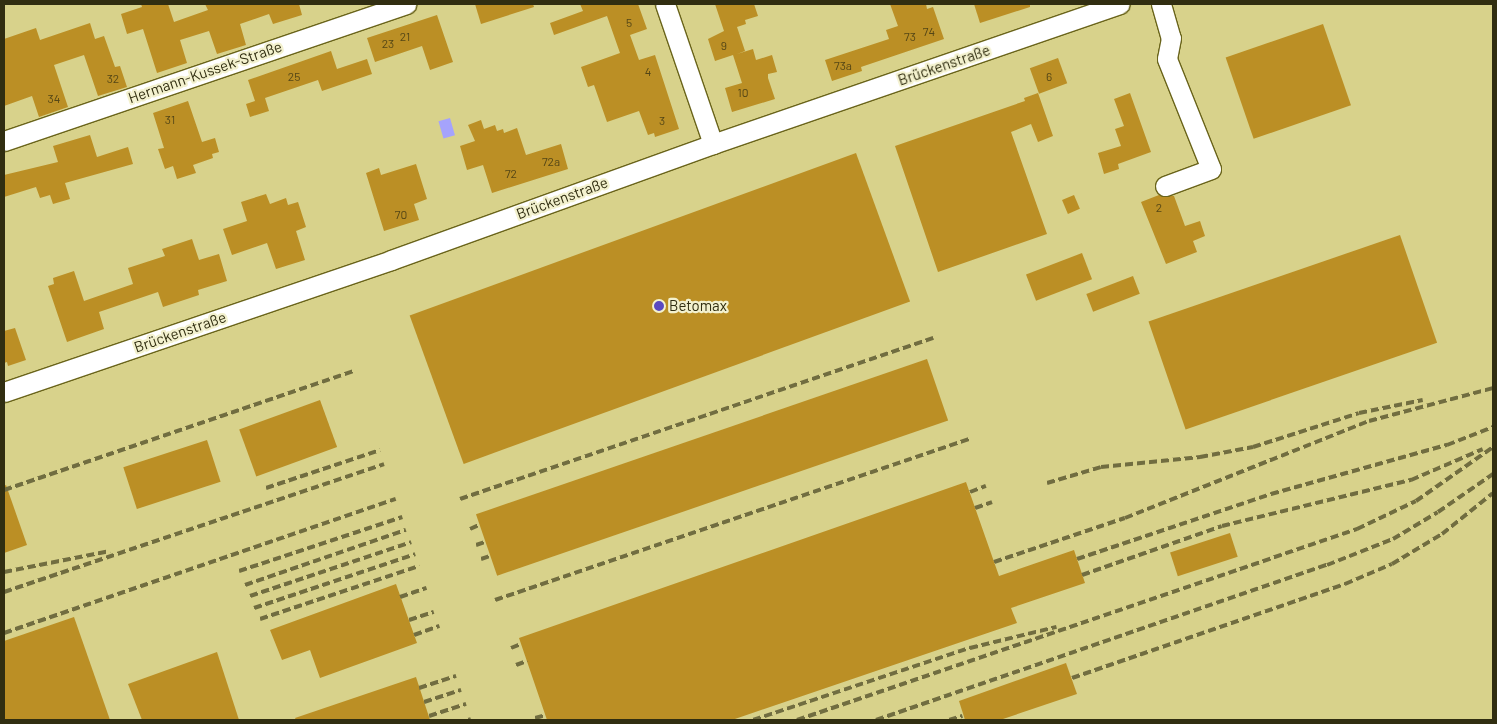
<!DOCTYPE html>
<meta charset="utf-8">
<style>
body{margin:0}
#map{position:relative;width:1497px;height:724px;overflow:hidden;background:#d8d28b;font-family:Barlow,sans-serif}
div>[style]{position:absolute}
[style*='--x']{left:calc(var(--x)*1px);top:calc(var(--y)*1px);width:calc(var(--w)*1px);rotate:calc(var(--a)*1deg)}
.water>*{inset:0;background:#a5a3fc;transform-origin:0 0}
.building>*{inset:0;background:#bb8f25;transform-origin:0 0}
.roads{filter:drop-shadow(1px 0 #6a641b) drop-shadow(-1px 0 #6a641b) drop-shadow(0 1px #6a641b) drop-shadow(0 -1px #6a641b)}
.minor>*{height:19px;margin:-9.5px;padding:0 9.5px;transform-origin:9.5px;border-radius:9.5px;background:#fff}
.rail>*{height:4px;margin-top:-2px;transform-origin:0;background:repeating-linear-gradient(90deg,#716d40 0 8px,transparent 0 12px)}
.dots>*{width:14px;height:14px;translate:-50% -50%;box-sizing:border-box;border:2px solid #f3f1ce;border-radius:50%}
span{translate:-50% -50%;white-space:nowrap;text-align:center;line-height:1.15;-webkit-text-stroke:4.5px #f3f1ce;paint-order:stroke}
.number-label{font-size:12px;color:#544616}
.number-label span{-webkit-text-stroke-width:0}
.street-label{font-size:15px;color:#312e11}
.poi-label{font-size:15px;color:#312e11}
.left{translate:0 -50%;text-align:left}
.frame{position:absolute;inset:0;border:5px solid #312e11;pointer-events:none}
</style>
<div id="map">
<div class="water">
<i style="left:450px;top:118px;width:18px;height:12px;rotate:74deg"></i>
</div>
<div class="building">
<i style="clip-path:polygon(141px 4px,168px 4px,174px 22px,208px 10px,205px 4px,299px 4px,302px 15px,273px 24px,269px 14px,240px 24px,246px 45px,217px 54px,209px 31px,180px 40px,187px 63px,157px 73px,143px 29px,127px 34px,121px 14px,142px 7px)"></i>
<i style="clip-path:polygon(475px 4px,533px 4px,534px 7px,481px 24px)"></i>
<i style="clip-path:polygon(580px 4px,638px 4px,647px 29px,630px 35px,639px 60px,655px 55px,679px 129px,655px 137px,654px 133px,648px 135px,639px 111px,607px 122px,594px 85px,588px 87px,581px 67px,620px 53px,607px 16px,554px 35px,550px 23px,583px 11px)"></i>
<i style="clip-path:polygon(715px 4px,754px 4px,758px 16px,745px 20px,746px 24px,737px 27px,745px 51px,737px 54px,753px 49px,756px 60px,772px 55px,777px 72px,768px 74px,768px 78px,775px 99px,732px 112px,725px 88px,742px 83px,733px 55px,715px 61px,708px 39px,724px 31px)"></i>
<i style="clip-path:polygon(890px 4px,926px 4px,927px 9px,933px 7px,944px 39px,861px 67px,862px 71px,832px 81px,825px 60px,889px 39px,886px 30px,898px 26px)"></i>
<i style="clip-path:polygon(974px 4px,1030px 4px,1030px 7px,980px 23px)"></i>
<i style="clip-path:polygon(437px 15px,453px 62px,430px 70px,422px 46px,375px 62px,367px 38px)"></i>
<i style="clip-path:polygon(90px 23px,95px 39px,104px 36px,115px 67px,120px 66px,127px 87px,98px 96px,84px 55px,54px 65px,68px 107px,39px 117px,32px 96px,4px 106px,4px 39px,36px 28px,40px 40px)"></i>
<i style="left:1323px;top:24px;width:86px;height:103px;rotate:71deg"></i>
<i style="clip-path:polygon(331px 51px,337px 69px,367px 59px,372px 74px,322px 91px,318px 80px,265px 98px,269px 111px,250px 117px,246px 104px,255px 101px,248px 80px)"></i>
<i style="left:1058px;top:58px;width:27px;height:30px;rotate:70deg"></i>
<i style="clip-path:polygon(1038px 93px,1053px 136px,1038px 142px,1031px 124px,1011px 132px,1047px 234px,938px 272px,895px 146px,1025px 101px,1024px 98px)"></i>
<i style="clip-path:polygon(1130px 93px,1151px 152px,1118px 164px,1119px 169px,1104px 174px,1098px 153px,1121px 146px,1115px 129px,1124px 126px,1114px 99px)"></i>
<i style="clip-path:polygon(188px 101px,202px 142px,215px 138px,219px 152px,212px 154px,213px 158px,193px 165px,196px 173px,177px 179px,173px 166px,165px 169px,158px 149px,164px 148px,153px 113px)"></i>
<i style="clip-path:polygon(481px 120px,484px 129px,495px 125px,497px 131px,503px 129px,504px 133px,517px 128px,526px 155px,561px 144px,568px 169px,492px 193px,483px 165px,467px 170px,460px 146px,475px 141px,468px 125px)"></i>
<i style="clip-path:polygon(90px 135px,97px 157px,128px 147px,133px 164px,65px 183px,70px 199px,53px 204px,50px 195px,40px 198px,36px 187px,4px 197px,4px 175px,58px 162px,53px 146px)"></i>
<i style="left:856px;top:153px;width:158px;height:475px;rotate:70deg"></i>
<i style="clip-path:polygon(416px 164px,427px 199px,414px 204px,419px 220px,384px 231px,366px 173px,379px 168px,381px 175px)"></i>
<i style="clip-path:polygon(266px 194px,270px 204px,286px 198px,288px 205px,298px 202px,306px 227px,296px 231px,305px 260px,276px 269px,267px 243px,232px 255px,223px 229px,247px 221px,241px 202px)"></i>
<i style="left:1074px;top:195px;width:15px;height:13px;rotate:67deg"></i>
<i style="clip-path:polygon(1159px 195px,1174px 196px,1185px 226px,1200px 221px,1205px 236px,1193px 241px,1197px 252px,1166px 264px,1141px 202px)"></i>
<i style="left:1400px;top:235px;width:114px;height:266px;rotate:71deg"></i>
<i style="clip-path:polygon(192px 239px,199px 260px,219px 254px,227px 281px,198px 290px,199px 295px,163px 307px,158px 292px,99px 312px,104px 329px,67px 342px,48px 286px,54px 284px,53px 278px,74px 271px,84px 301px,133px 284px,128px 268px,165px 256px,162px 249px)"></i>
<i style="left:1082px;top:253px;width:28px;height:60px;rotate:69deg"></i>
<i style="left:1133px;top:276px;width:19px;height:50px;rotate:69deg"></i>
<i style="clip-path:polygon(15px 328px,26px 360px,8px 366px,7px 362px,4px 363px,4px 331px)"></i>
<i style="left:927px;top:359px;width:65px;height:477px;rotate:71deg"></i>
<i style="left:320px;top:400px;width:50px;height:86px;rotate:70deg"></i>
<i style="left:207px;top:440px;width:44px;height:88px;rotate:72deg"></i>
<i style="clip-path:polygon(966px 482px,999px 576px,1074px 550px,1085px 583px,1011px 608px,1017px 623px,732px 720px,547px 720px,519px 638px)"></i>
<i style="clip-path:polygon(6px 485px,27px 545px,4px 553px,4px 486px)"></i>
<i style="left:1230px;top:533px;width:25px;height:63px;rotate:72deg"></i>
<i style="clip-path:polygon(396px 584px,417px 643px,320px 678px,310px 650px,282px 660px,270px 630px)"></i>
<i style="clip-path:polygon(74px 617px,110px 720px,4px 720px,4px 641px)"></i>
<i style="clip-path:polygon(217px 652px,239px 720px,142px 720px,128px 684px)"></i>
<i style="clip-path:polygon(1066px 663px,1077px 694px,1000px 720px,965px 720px,959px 701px)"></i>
<i style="clip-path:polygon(416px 677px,430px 720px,296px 720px,295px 718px)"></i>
</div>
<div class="roads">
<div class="minor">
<i style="--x:665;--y:4;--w:148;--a:71.1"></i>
<i style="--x:1161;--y:4;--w:35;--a:74"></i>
<i style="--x:1171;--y:38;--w:21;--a:101"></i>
<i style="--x:1167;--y:59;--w:118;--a:68.2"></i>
<i style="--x:1211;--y:169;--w:49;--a:159.7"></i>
<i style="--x:4;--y:141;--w:425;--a:-18.8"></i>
<i style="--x:4;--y:392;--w:409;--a:-18.8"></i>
<i style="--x:391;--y:260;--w:342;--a:-19.8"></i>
<i style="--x:713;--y:144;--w:430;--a:-19"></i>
</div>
</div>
<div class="rail">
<i style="--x:1047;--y:483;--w:56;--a:-16.5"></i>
<i style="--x:1101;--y:467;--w:100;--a:-5.8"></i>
<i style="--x:1200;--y:457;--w:54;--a:-10.7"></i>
<i style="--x:1253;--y:447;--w:111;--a:-17.8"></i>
<i style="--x:1359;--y:413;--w:65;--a:-11.5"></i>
<i style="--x:266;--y:488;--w:120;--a:-18.4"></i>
<i style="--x:4;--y:490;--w:369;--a:-18.8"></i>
<i style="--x:970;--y:492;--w:17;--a:-21"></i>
<i style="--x:460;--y:499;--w:500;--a:-18.8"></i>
<i style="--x:975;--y:508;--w:18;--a:-19"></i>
<i style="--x:470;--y:529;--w:10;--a:-24"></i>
<i style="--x:476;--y:545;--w:9;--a:-18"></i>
<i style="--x:481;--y:559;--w:9;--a:-18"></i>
<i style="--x:1077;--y:559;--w:205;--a:-18.5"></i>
<i style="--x:1271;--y:494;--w:183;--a:-15.6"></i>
<i style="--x:1447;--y:445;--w:49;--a:-21.4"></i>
<i style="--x:994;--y:562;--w:138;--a:-18.6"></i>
<i style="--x:1125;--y:518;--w:263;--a:-21.7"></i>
<i style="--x:1369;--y:421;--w:128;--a:-14.9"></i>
<i style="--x:239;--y:571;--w:172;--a:-18.3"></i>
<i style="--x:4;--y:572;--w:108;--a:-11.2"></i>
<i style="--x:1082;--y:575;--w:148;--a:-19.3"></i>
<i style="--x:1222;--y:526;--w:195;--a:-13.7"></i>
<i style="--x:1411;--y:480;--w:78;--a:-23.3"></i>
<i style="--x:245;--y:585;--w:170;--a:-18.9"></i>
<i style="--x:4;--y:592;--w:401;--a:-18.6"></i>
<i style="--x:250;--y:596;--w:170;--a:-18.5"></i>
<i style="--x:400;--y:597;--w:28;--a:-19"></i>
<i style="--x:495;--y:600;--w:501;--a:-18.76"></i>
<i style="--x:254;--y:608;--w:170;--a:-18.5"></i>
<i style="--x:260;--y:619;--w:168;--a:-18.4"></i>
<i style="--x:409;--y:620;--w:26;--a:-18"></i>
<i style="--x:4;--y:633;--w:414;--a:-18.9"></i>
<i style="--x:414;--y:635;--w:27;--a:-20"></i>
<i style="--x:511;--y:648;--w:11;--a:-22"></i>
<i style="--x:516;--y:665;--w:12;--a:-20"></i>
<i style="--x:1072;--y:678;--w:289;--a:-19"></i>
<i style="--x:1345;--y:584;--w:51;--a:-23.1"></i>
<i style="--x:1392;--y:564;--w:58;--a:-31"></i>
<i style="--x:1442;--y:534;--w:65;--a:-38.8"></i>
<i style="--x:419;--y:688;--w:39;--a:-18"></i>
<i style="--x:424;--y:702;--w:39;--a:-18"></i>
<i style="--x:429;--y:716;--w:39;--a:-18"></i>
<i style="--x:535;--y:718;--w:11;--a:-15"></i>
<i style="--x:468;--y:720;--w:3;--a:-18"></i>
<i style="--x:753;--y:720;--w:229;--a:-18.4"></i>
<i style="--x:970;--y:648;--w:89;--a:-13.7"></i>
<i style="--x:797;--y:720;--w:592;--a:-18.83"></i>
<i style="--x:1357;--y:529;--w:65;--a:-25.4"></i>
<i style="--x:1416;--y:501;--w:94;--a:-35"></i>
<i style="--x:876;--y:720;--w:477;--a:-19"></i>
<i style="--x:1327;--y:565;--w:71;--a:-21.5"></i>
<i style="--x:1393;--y:539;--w:52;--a:-31"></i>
<i style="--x:1438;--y:512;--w:67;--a:-34.6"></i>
<i style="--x:949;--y:720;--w:14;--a:-17"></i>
</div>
<div class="dots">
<i style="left:659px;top:306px;background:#5a49c1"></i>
</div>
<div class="number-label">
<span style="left:629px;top:23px">5</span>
<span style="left:929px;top:32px">74</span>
<span style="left:405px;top:37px">21</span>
<span style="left:910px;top:37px">73</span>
<span style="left:388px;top:44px">23</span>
<span style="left:724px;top:46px">9</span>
<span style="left:843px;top:66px">73a</span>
<span style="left:648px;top:72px">4</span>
<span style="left:294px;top:77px">25</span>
<span style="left:1049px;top:77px">6</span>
<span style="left:113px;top:79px">32</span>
<span style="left:743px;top:93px">10</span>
<span style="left:54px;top:99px">34</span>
<span style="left:170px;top:120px">31</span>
<span style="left:662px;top:121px">3</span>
<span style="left:551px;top:162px">72a</span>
<span style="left:511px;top:174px">72</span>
<span style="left:1159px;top:208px">2</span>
<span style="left:401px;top:215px">70</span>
</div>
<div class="street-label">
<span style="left:944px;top:65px;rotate:-19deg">Brückenstraße</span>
<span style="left:205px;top:72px;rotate:-19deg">Hermann-Kussek-Straße</span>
<span style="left:562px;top:198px;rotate:-20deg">Brückenstraße</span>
<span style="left:180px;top:332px;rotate:-19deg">Brückenstraße</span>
</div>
<div class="poi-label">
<span class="left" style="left:669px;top:306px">Betomax</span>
</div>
<div class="frame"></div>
</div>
